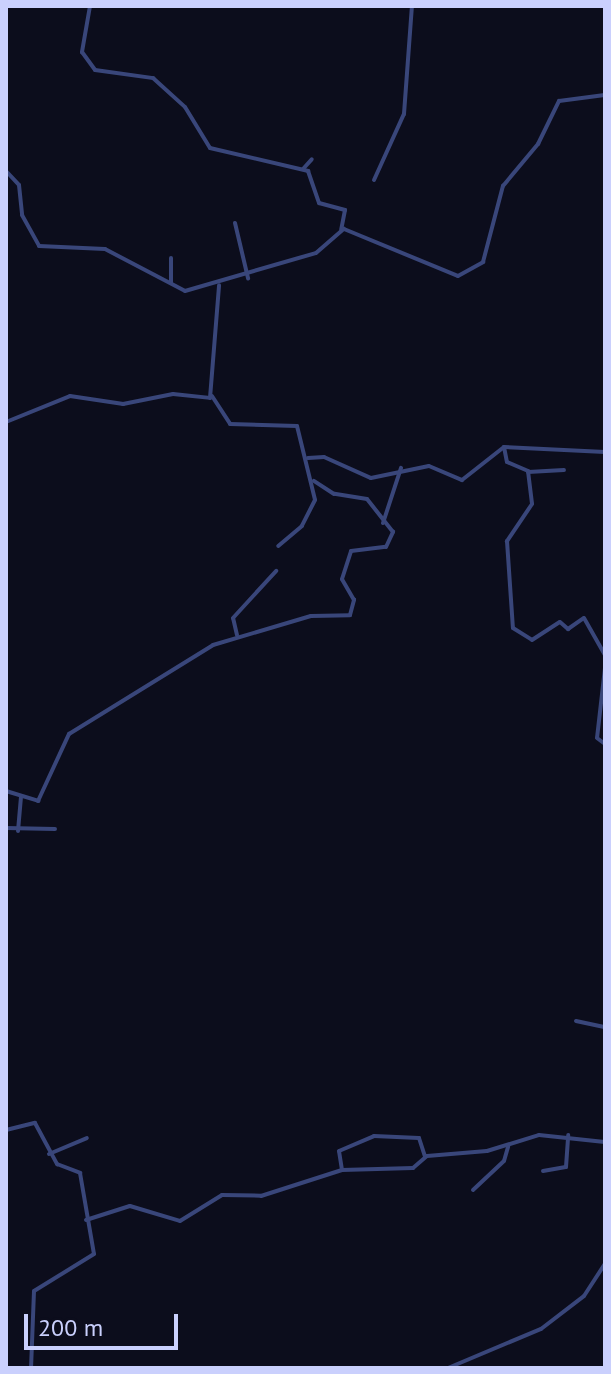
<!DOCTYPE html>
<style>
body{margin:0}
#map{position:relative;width:611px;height:1374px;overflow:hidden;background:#0c0d1c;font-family:"PT Sans",sans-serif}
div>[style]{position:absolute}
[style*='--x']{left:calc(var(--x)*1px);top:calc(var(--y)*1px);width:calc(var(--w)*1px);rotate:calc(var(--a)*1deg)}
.minor>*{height:4px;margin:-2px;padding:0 2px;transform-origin:2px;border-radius:2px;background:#39467a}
span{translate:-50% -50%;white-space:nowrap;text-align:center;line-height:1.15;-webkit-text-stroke:7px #0c0d1c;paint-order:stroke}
.frame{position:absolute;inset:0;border:8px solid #cad0fd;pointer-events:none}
.scale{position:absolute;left:24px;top:1314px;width:154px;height:36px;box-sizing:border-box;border:4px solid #cad0fd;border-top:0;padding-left:10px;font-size:24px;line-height:28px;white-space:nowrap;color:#cad0fd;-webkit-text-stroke:6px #0c0d1c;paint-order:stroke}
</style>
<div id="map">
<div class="minor">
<i style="--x:90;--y:6;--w:47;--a:99.9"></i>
<i style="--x:82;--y:52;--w:22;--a:54"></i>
<i style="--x:95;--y:70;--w:59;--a:7.9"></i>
<i style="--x:153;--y:78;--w:43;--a:42.2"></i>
<i style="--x:185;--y:107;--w:48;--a:58.6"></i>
<i style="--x:210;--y:148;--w:101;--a:13.2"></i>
<i style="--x:308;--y:171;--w:34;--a:71"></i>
<i style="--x:319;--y:203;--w:27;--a:15"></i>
<i style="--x:345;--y:210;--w:20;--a:101"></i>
<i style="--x:303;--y:169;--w:13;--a:-48"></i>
<i style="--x:6;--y:171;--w:19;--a:47"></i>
<i style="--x:19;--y:185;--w:30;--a:84"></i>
<i style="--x:22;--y:215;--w:35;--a:61"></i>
<i style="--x:39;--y:246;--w:66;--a:2.6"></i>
<i style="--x:105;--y:249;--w:90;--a:27.7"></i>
<i style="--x:185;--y:291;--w:136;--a:-16.2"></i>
<i style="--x:316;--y:253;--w:37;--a:-41"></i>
<i style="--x:344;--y:229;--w:123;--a:22.4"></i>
<i style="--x:458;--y:276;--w:29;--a:-29"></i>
<i style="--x:483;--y:262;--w:79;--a:-75.3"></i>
<i style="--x:503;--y:186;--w:55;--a:-50.2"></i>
<i style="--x:538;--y:144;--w:48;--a:-64"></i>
<i style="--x:559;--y:101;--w:46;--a:-7.4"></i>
<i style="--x:374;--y:180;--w:72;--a:-65.6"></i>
<i style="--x:404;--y:114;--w:108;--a:-85.8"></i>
<i style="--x:235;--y:223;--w:57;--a:76.7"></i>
<i style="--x:171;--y:258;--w:25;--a:90"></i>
<i style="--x:212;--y:396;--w:33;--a:57"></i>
<i style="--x:230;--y:424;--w:67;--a:1.7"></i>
<i style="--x:297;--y:426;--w:76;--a:76.3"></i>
<i style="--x:315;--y:500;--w:29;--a:117"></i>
<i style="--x:302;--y:526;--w:31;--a:140"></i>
<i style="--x:6;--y:422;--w:69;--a:-22.1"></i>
<i style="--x:70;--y:396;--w:54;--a:8.6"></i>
<i style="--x:123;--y:404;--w:51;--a:-11.3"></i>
<i style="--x:173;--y:394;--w:37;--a:6"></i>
<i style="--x:210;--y:398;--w:113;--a:-85.4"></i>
<i style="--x:504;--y:447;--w:15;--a:79"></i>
<i style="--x:507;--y:462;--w:23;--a:23"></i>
<i style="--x:528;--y:471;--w:33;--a:83"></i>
<i style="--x:532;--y:504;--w:45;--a:124"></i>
<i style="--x:507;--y:541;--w:87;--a:86.1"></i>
<i style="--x:513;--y:628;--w:22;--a:32"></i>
<i style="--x:532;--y:640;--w:33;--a:-33"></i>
<i style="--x:560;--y:622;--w:11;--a:41"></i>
<i style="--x:568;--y:629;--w:19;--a:-35"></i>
<i style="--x:584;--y:618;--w:43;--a:60.4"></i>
<i style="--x:308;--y:458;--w:16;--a:-4"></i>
<i style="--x:324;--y:457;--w:51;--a:24.1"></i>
<i style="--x:371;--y:478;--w:59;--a:-11.7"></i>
<i style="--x:429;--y:466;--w:36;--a:23"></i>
<i style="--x:462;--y:480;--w:53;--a:-38.2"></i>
<i style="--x:504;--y:447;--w:101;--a:2.8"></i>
<i style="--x:528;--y:472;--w:36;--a:-3"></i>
<i style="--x:383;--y:523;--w:58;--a:-71.9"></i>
<i style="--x:237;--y:635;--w:17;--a:-103"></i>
<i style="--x:233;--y:618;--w:64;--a:-47.5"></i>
<i style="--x:605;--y:668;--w:70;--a:96.5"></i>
<i style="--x:597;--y:738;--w:10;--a:37"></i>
<i style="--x:6;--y:791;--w:34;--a:17"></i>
<i style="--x:38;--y:801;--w:74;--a:-65.2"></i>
<i style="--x:69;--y:734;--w:169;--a:-31.7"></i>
<i style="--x:213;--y:645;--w:102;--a:-16.5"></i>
<i style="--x:311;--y:616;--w:39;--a:-1"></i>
<i style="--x:350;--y:615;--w:16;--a:-75"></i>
<i style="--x:354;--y:600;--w:24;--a:-120"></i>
<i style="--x:342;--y:579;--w:29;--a:-72"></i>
<i style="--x:351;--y:551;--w:35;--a:-7"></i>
<i style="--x:386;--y:547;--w:17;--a:-65"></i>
<i style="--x:393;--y:532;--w:42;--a:-128.2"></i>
<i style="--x:367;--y:499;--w:33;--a:-171"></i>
<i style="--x:334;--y:494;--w:24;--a:-147"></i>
<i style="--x:6;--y:828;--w:49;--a:1.2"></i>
<i style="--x:18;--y:831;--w:34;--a:-85"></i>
<i style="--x:576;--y:1021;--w:30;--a:12"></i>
<i style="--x:6;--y:1130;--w:30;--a:-14"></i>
<i style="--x:35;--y:1123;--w:47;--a:61.8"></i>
<i style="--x:57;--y:1164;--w:25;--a:21"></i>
<i style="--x:80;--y:1173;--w:82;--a:80.2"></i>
<i style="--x:94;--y:1254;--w:70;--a:148.3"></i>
<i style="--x:34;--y:1291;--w:77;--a:92.2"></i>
<i style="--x:49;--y:1154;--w:41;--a:-22.8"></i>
<i style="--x:342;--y:1170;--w:19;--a:-99"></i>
<i style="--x:339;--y:1151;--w:38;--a:-23"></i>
<i style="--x:374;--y:1136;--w:45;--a:2.5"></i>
<i style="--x:419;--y:1138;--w:19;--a:72"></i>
<i style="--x:543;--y:1171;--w:23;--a:-10"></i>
<i style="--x:566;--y:1167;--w:32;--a:-86"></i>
<i style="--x:473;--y:1190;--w:42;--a:-43.1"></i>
<i style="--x:504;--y:1161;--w:15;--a:-74"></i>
<i style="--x:86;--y:1220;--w:46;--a:-17.7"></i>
<i style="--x:130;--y:1206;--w:52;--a:16.7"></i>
<i style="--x:180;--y:1221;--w:49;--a:-31.8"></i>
<i style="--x:222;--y:1195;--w:39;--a:1"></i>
<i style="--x:261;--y:1196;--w:85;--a:-17.8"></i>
<i style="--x:342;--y:1170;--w:71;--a:-1.6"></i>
<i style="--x:413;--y:1168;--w:18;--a:-41"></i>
<i style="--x:427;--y:1156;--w:60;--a:-4.8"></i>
<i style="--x:487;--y:1151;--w:54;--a:-17.1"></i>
<i style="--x:539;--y:1135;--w:66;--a:6.1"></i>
<i style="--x:448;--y:1368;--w:101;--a:-22.8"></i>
<i style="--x:541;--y:1329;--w:54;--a:-37.5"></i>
<i style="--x:584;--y:1296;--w:38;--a:-57"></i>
</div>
<div class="frame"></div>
<div class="scale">200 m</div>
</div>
